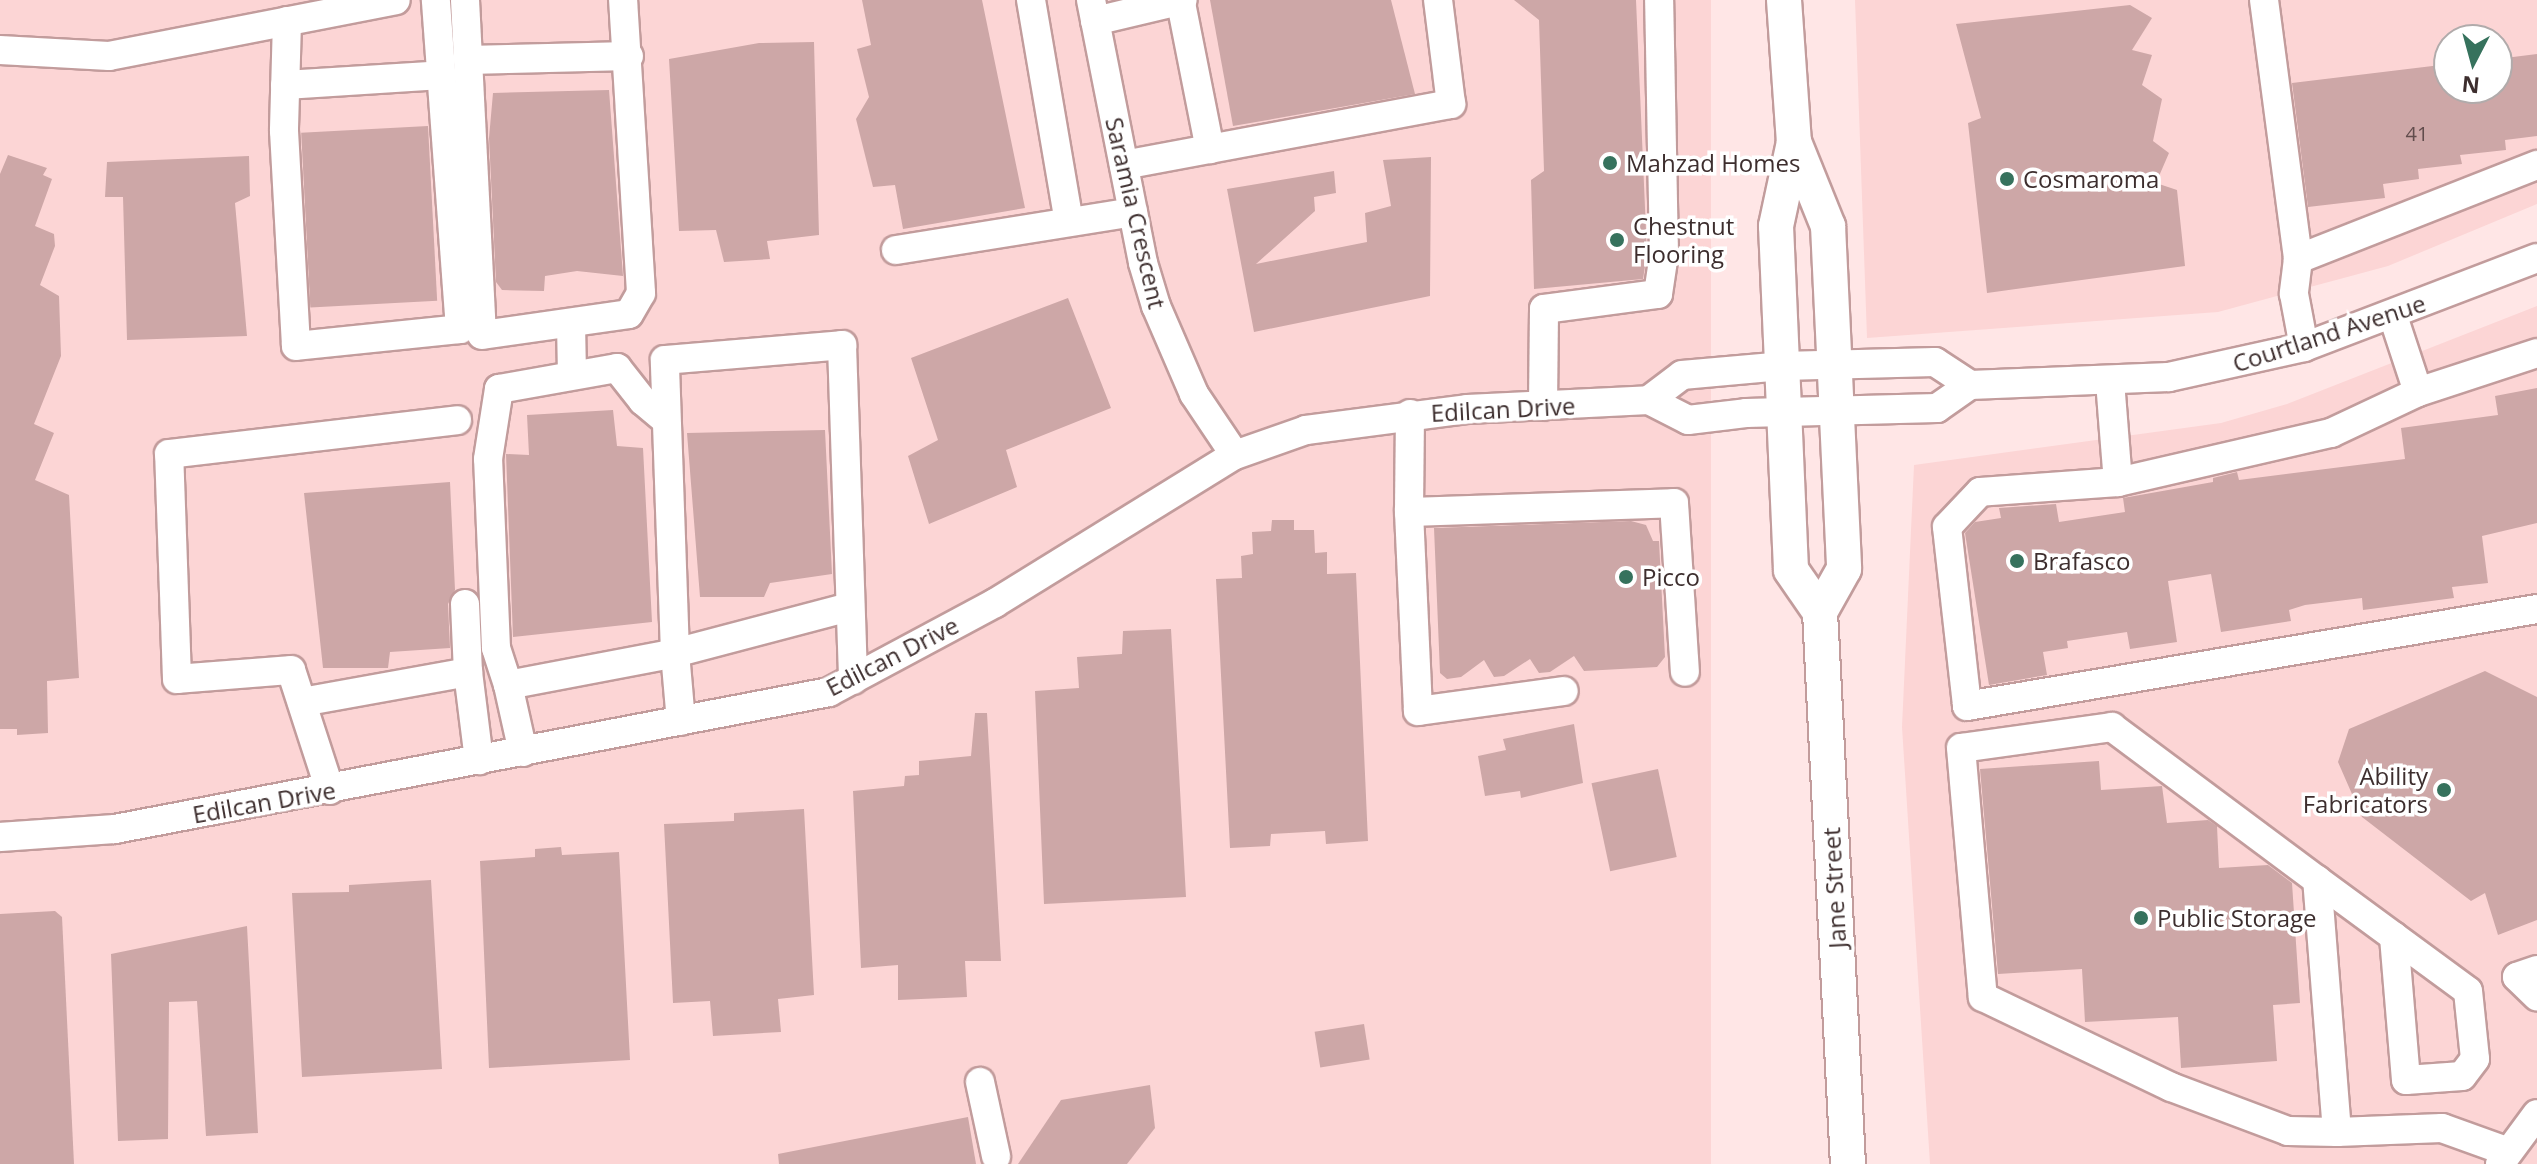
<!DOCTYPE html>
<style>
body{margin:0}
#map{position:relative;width:2537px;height:1164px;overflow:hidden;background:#ffe6e6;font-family:"Open Sans",sans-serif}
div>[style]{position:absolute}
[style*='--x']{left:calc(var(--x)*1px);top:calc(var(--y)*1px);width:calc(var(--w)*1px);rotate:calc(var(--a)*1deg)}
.built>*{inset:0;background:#fcd5d5;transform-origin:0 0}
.building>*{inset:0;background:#cda7a7;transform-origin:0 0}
.roads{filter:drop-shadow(2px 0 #c29c9c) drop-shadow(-2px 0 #c29c9c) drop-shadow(0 2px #c29c9c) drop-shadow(0 -2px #c29c9c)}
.minor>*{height:28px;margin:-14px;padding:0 14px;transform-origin:14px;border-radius:14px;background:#fff}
.major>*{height:34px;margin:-17px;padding:0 17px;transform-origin:17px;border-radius:17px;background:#fff}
.dots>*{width:22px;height:22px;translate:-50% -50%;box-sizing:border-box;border:4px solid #fff;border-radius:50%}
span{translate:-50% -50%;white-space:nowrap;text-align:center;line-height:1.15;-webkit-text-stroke:7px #fff;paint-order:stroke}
.number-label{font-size:20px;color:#614c4c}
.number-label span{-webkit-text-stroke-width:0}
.poi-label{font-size:24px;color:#3d2e2e}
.left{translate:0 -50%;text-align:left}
.right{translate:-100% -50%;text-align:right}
.street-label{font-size:24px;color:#3d2e2e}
.north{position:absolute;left:2433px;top:24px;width:80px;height:80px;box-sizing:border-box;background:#fff;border:2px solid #b1abab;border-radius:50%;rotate:186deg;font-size:22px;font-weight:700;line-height:32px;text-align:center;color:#3d2e2e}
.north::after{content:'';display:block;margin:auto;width:28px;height:36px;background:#36725d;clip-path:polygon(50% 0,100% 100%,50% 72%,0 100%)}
</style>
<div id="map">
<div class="built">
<i style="left:0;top:0;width:1711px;height:1164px"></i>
<i style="clip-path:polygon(evenodd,1855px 0,2537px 0,2537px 204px,2388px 266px,2218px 312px,1867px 338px,1855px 0,2449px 40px,2497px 40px,2497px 88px,2449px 88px,2449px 40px)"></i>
<i style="clip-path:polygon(2537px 306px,2537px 1164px,1930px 1164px,1902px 727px,1914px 465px,2221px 423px,2287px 404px)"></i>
</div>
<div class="building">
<i style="clip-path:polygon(862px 0,982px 0,1025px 208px,903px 229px,895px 185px,873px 187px,856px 119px,869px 97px,857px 49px,871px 45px)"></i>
<i style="clip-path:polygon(1210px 0,1391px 0,1415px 94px,1233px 126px)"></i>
<i style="clip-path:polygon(1514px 0,1636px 0,1647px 254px,1643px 279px,1534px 289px,1531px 180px,1544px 171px,1539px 20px)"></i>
<i style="clip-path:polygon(2130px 5px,2152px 18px,2132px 50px,2152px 55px,2142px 85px,2162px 99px,2153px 141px,2169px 153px,2156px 183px,2177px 190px,2185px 266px,1987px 293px,1968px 123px,1981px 118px,1956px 24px)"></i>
<i style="clip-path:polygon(814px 42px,819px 235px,767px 241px,770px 259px,724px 262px,716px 230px,679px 231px,669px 59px,759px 43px)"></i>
<i style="clip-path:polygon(2537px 54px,2537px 136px,2505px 140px,2506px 150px,2460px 155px,2462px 164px,2418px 169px,2419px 179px,2383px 184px,2385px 198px,2308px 207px,2292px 83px,2449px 64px,2449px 88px,2497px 88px,2497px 59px)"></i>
<i style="clip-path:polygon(609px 90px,623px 276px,577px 271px,545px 276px,544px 291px,502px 290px,496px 282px,489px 138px,493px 93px)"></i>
<i style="left:428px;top:126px;width:175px;height:127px;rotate:87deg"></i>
<i style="clip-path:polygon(8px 155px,47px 168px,43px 175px,52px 179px,35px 226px,54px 234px,55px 246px,40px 285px,59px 296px,61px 356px,34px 424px,54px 433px,35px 480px,69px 495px,79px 678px,47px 681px,48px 733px,17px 735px,17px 729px,0 729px,0 174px)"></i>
<i style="clip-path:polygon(249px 156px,250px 196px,235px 203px,247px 336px,127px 340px,123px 197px,105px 197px,107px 162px)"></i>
<i style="clip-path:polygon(1431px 157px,1430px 296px,1254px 332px,1227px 189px,1334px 171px,1336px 193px,1314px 197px,1315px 211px,1256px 264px,1367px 242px,1365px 213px,1391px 206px,1383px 160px)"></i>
<i style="clip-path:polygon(1068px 298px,1111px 408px,1006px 450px,1017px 487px,929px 524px,908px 456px,938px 440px,911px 358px)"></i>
<i style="clip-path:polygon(2537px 388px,2537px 523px,2482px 536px,2488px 583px,2452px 587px,2454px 598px,2363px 610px,2362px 598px,2305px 605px,2289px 610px,2291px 621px,2221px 632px,2211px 574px,2168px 581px,2177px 642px,2130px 649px,2127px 632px,2067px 641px,2068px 648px,2043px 652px,2047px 675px,1989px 685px,1965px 533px,1975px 522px,2001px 518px,1999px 508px,2056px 504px,2059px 522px,2125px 512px,2123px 498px,2213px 482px,2213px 478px,2237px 472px,2239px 480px,2405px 459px,2401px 428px,2498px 415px,2495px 396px)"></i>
<i style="clip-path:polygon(613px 410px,617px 446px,643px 448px,652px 622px,513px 637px,506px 454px,529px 455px,527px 415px)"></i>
<i style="clip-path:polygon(825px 430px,832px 574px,770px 583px,764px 597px,700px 597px,687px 433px)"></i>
<i style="clip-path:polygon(450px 482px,455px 590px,448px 604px,450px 648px,390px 652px,388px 668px,323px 668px,304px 493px)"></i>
<i style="clip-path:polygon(1272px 520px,1294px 520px,1294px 530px,1314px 530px,1315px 553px,1327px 552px,1327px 574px,1356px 573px,1368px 841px,1326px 844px,1325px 831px,1271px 834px,1270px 846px,1230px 848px,1216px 579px,1242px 578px,1241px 556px,1253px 554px,1252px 532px,1271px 531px)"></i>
<i style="clip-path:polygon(1631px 521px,1646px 525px,1653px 541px,1659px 541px,1665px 657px,1657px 667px,1584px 671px,1574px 656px,1550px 672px,1539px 673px,1530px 659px,1504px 676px,1494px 677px,1484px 660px,1461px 677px,1447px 679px,1440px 673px,1434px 528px)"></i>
<i style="clip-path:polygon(1171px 629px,1186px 897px,1044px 904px,1035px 691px,1079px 688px,1077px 657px,1122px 654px,1123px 631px)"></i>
<i style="clip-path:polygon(2485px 671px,2537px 697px,2537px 920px,2498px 935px,2485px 893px,2471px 901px,2362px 817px,2338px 762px,2349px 729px)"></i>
<i style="clip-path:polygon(975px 713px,987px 713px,1001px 961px,965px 961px,967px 997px,898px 1000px,898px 965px,861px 968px,853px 791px,904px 786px,905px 776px,919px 775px,919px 761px,971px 756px)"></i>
<i style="clip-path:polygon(1574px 724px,1583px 783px,1521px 798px,1520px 791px,1485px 796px,1478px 756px,1506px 750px,1503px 739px)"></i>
<i style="clip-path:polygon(2099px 761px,2101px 790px,2162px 786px,2167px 823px,2208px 820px,2217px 826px,2219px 868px,2268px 865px,2292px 883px,2300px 1003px,2273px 1005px,2277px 1061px,2181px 1068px,2178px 1017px,2085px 1022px,2082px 969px,1998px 974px,1980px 769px)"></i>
<i style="left:1658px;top:769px;width:90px;height:68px;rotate:78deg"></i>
<i style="clip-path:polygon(804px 809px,814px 995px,778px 999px,781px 1032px,713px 1036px,710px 1001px,673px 1003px,664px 824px,734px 821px,734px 813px)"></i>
<i style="clip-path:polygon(561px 847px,562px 855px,619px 852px,630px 1060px,489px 1068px,480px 861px,535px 857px,535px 849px)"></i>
<i style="clip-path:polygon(431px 880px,442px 1069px,302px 1077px,292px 893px,349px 892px,349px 885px)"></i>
<i style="clip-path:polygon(55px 911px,62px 917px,74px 1164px,0 1164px,0 914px)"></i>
<i style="clip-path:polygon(247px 926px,258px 1133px,206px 1136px,197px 1001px,169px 1002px,168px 1139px,118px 1141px,111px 954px)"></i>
<i style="left:1364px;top:1024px;width:36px;height:50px;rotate:81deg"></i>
<i style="clip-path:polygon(1150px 1085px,1155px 1128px,1127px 1164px,1018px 1164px,1061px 1100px)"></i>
<i style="clip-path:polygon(968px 1117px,976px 1164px,779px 1164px,778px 1154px)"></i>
</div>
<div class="roads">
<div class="minor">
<i style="--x:465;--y:0;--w:335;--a:87.1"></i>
<i style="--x:482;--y:335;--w:148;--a:-8.1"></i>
<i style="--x:629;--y:314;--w:24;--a:-60"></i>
<i style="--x:641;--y:293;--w:294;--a:-93.5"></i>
<i style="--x:1031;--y:0;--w:225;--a:80.3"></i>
<i style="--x:1091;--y:0;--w:268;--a:78.8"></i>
<i style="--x:1143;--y:263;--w:45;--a:73.2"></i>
<i style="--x:1156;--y:306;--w:96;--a:66.6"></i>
<i style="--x:1194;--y:394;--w:73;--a:56.1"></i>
<i style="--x:2264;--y:0;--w:261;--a:82.5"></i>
<i style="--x:2298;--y:259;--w:35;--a:97"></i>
<i style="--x:2294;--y:294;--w:54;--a:79.3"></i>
<i style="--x:1181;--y:3;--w:149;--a:78.8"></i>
<i style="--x:287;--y:21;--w:110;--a:91.6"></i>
<i style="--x:284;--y:131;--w:215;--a:86.8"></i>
<i style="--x:296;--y:346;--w:165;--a:-5.9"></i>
<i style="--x:460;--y:329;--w:330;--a:-94.2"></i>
<i style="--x:1095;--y:21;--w:90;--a:-13.4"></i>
<i style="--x:0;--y:50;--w:109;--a:3.2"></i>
<i style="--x:109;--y:56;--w:292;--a:-11"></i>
<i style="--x:468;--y:60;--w:161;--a:-1.4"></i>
<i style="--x:285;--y:85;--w:157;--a:-3.6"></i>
<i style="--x:1124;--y:165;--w:333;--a:-10.6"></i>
<i style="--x:1451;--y:104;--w:105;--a:-97.1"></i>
<i style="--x:896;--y:250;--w:240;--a:-9.1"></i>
<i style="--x:2298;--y:259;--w:257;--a:-21.5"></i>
<i style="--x:571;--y:323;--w:52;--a:88.9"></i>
<i style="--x:2110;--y:381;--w:101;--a:85.5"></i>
<i style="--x:2118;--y:482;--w:138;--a:175.9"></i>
<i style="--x:1980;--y:492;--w:48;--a:133.3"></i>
<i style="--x:1947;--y:527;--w:180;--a:83.6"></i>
<i style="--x:1967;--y:706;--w:578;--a:-9.66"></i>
<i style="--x:2418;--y:392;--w:125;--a:-18.1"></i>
<i style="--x:1649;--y:400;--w:41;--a:-37.1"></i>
<i style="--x:1682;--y:375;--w:100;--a:-5.1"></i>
<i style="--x:1782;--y:366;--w:153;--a:-1.5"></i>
<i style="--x:1935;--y:362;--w:42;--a:33.3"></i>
<i style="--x:1543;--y:406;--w:97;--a:-89.4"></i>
<i style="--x:1544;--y:309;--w:115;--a:-7.5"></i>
<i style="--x:1658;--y:294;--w:40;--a:-81.5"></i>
<i style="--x:1664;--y:254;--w:254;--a:-91.1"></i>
<i style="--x:1410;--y:414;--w:98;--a:90.6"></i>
<i style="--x:1409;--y:512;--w:265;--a:-1.9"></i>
<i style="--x:1674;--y:503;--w:169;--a:86.3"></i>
<i style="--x:2118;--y:482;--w:219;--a:-13"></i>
<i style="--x:2331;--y:433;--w:96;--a:-25.2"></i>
<i style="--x:2418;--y:392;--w:80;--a:-108.2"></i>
<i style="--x:1409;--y:512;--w:199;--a:87.4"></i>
<i style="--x:1418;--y:711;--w:147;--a:-7.8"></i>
<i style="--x:465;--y:604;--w:68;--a:87.5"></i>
<i style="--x:849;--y:607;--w:180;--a:165.2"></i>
<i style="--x:675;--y:653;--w:293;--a:-92"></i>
<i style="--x:665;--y:360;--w:178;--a:-4.8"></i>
<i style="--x:842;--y:345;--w:335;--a:88.1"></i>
<i style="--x:508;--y:685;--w:39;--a:-108"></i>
<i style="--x:496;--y:648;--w:189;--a:-92.4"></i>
<i style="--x:488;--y:459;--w:71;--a:-81.1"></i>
<i style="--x:499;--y:389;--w:120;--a:-10.1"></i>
<i style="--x:617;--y:368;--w:42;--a:51.8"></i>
<i style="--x:643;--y:401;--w:30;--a:40"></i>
<i style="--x:302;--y:702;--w:169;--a:-10.2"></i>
<i style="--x:468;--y:672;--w:89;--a:82.9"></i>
<i style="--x:523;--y:752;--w:69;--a:-102.6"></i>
<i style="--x:508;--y:685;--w:170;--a:-10.8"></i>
<i style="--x:675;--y:653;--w:68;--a:85"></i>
<i style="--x:330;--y:790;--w:126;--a:-108"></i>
<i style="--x:291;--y:670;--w:114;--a:175.5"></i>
<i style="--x:177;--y:679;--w:225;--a:-92"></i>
<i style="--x:169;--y:454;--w:290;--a:-6.7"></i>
<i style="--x:0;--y:837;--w:115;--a:-4"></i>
<i style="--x:115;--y:829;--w:727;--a:-10.86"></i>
<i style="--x:829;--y:692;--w:188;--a:-28.2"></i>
<i style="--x:995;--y:603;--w:282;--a:-31.7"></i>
<i style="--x:1235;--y:455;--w:75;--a:-19.4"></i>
<i style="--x:1306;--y:430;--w:162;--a:-7.4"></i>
<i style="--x:1467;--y:409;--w:182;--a:-2.8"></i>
<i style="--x:1649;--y:400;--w:44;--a:27.1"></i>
<i style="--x:1688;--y:420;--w:58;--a:-6.9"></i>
<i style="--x:1746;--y:413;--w:191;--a:-1.5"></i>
<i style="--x:1937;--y:408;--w:40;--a:-34.9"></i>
<i style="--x:1970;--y:385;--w:199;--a:-2.3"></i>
<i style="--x:2169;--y:377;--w:138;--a:-12.5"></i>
<i style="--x:2304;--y:347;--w:249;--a:-20.9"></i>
<i style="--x:2317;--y:880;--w:187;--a:36.3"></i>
<i style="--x:2468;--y:991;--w:68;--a:84.1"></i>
<i style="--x:2475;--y:1059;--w:21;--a:127"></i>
<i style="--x:2462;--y:1076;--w:56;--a:175.9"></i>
<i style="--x:2406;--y:1080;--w:144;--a:-94.8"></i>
<i style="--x:2537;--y:970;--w:21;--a:161"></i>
<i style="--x:2517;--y:977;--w:28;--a:44"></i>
<i style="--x:980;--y:1082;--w:76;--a:77.8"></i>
<i style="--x:2337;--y:1132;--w:253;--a:-94.5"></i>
<i style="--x:2317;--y:880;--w:256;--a:-143.3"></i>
<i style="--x:2112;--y:727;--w:152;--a:172.1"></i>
<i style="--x:1961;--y:748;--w:250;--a:85"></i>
<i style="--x:1983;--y:997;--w:208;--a:25.6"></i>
<i style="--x:2171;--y:1087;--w:125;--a:20.6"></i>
<i style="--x:2288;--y:1131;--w:49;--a:1.2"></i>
<i style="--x:2337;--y:1132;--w:105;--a:-2.2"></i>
<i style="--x:2442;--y:1128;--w:68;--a:19.8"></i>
<i style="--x:2500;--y:1164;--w:62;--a:-53.5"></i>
</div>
<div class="major">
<i style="--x:1784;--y:0;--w:142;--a:86"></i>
<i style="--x:1794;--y:142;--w:86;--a:102.1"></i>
<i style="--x:1776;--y:226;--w:344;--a:87.5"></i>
<i style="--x:1791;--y:570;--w:51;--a:55.4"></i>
<i style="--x:1820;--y:612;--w:553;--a:87.1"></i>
<i style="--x:1794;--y:142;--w:91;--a:68"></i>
<i style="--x:1828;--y:226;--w:343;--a:87.3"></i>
<i style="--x:1844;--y:569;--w:49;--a:119.2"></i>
</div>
</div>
<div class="dots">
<i style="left:1610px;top:163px;background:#36725d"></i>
<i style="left:2007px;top:179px;background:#36725d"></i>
<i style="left:1617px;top:240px;background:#36725d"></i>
<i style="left:2017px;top:561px;background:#36725d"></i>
<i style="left:1626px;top:577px;background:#36725d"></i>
<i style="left:2444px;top:790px;background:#36725d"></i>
<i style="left:2141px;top:918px;background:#36725d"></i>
</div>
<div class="number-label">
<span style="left:2417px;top:133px">41</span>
</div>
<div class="poi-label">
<span class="left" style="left:1626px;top:163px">Mahzad Homes</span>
<span class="left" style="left:2023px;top:179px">Cosmaroma</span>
<span class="left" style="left:1633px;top:240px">Chestnut<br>Flooring</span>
<span class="left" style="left:2033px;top:561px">Brafasco</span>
<span class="left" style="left:1642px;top:577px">Picco</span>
<span class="right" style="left:2428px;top:790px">Ability<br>Fabricators</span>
<span class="left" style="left:2157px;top:918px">Public Storage</span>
</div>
<div class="street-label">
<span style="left:1136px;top:213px;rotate:77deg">Saramia Crescent</span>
<span style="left:2329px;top:333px;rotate:-18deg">Courtland Avenue</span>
<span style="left:1503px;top:409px;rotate:-3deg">Edilcan Drive</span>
<span style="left:892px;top:656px;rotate:-27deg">Edilcan Drive</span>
<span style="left:264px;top:802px;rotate:-10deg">Edilcan Drive</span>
<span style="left:1834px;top:888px;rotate:-93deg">Jane Street</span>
</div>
<div class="north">N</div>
</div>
